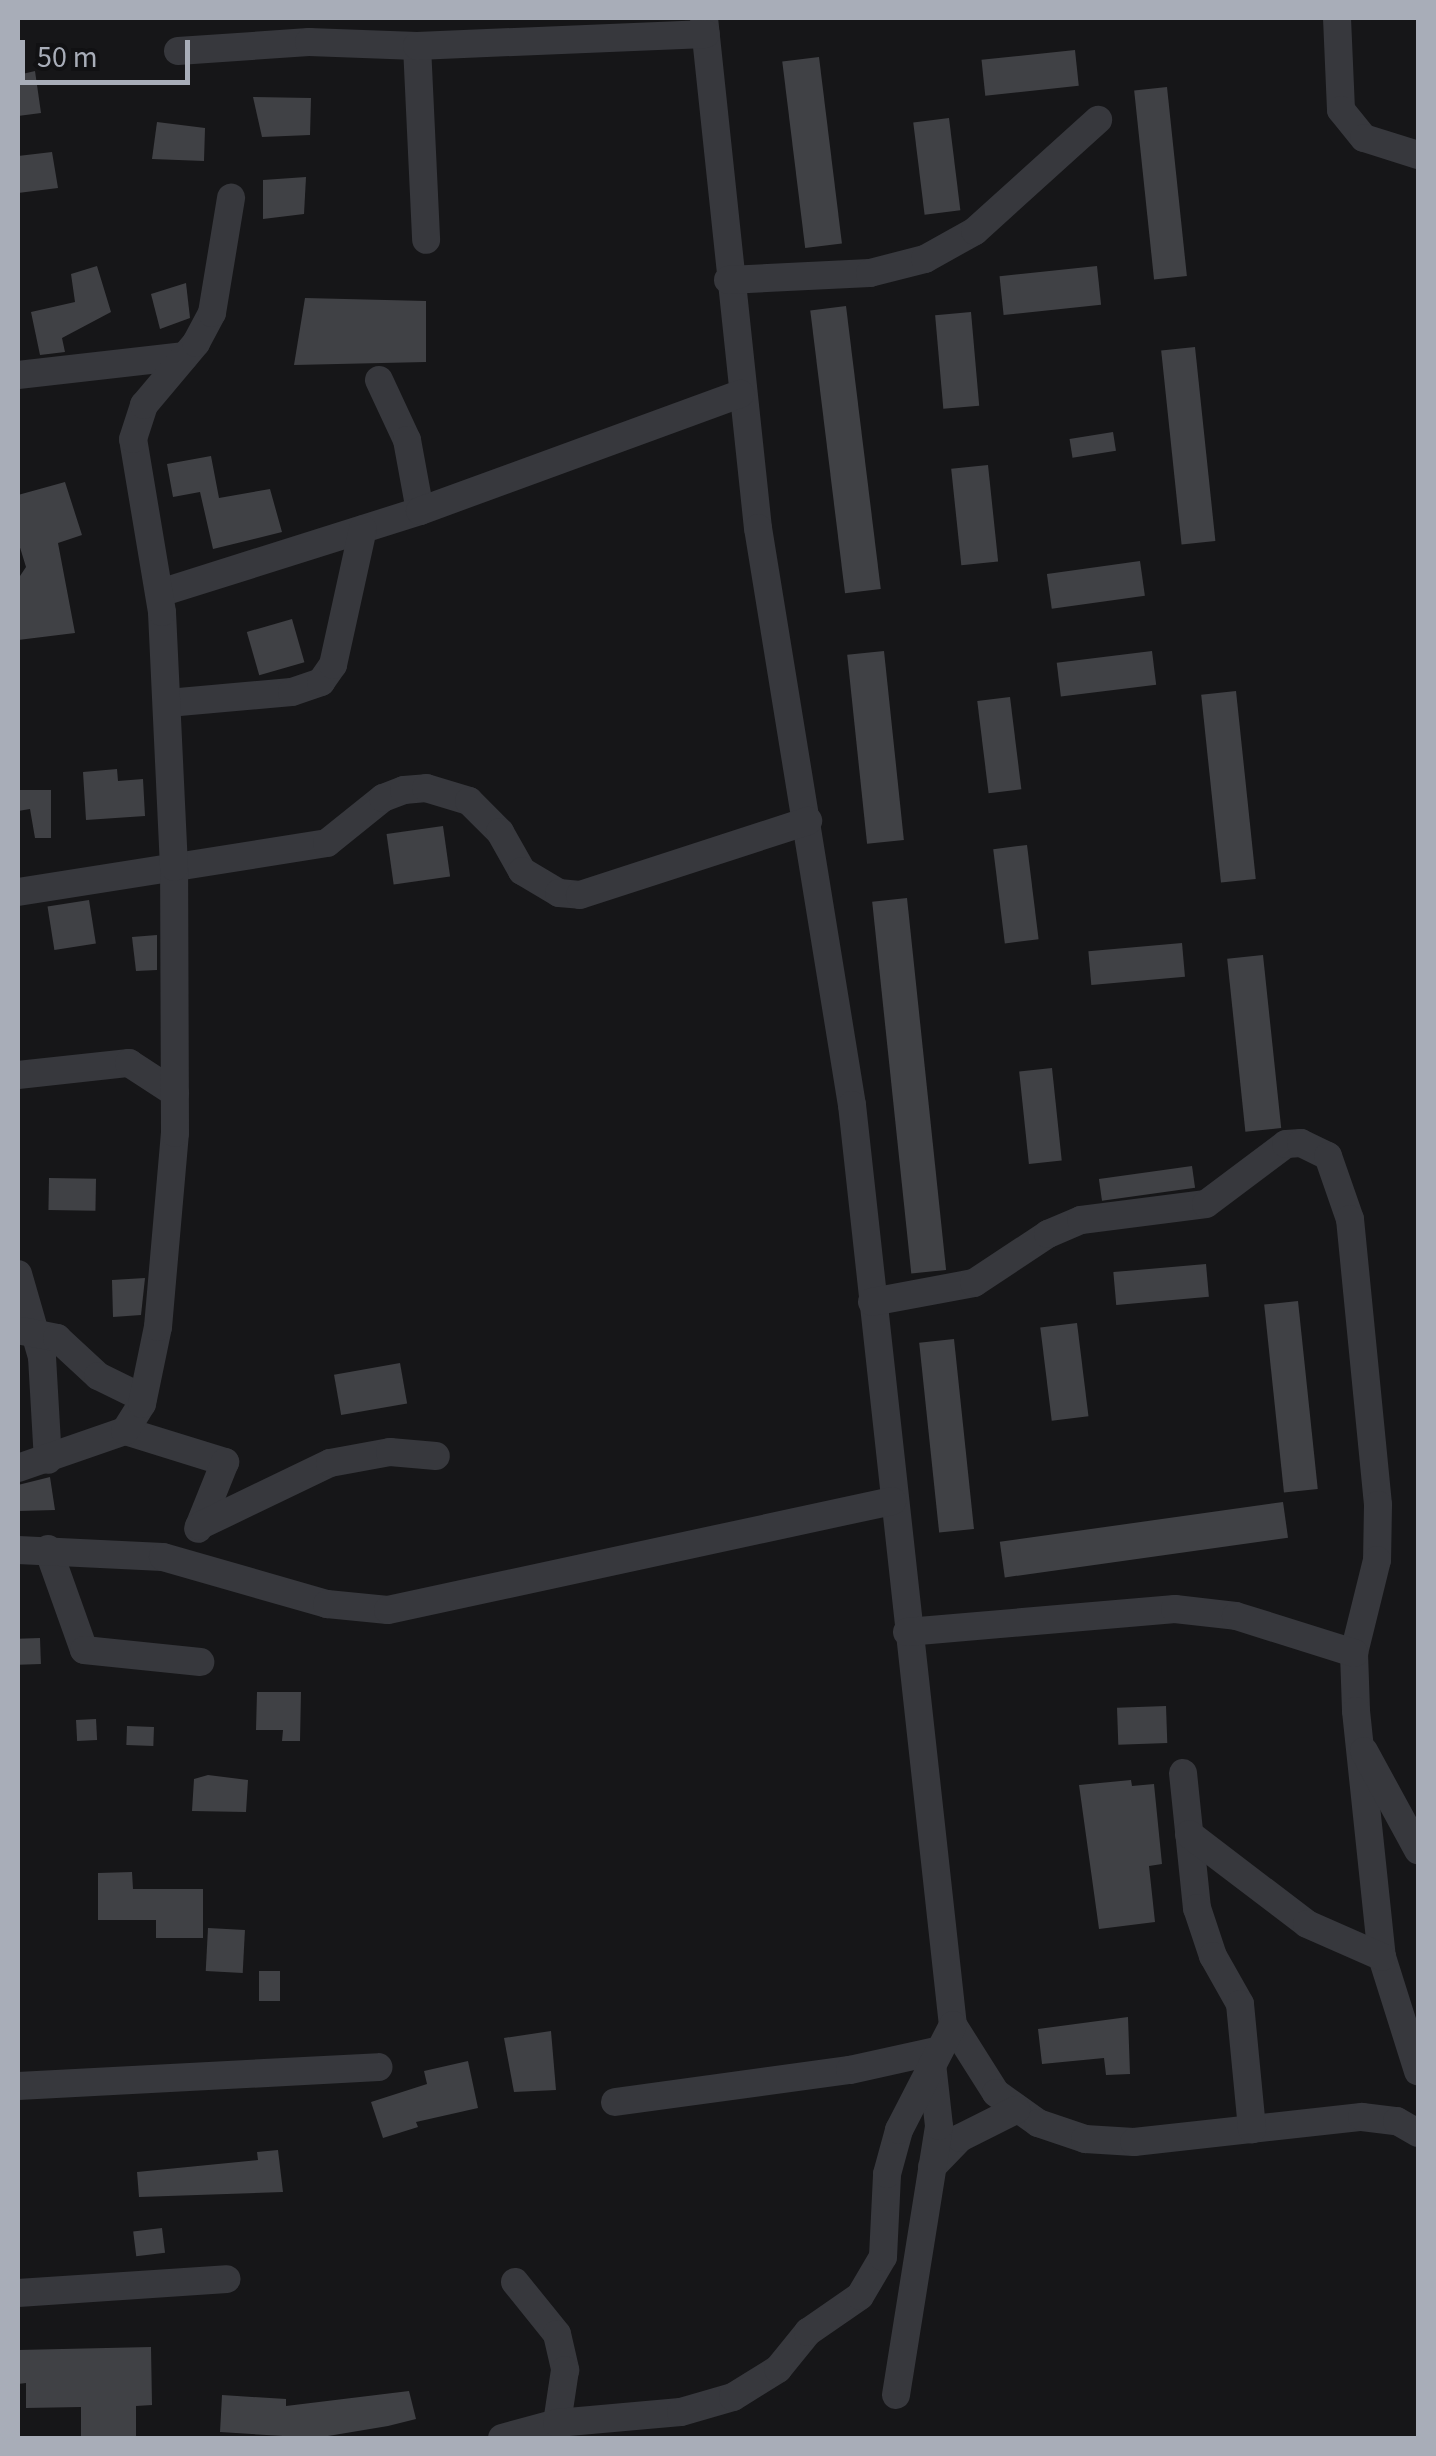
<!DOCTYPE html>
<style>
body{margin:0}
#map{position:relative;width:1436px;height:2456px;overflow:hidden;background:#161618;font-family:"Source Sans 3",sans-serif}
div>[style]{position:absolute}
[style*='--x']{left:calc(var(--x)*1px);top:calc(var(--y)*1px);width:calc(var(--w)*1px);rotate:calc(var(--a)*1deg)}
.building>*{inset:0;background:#404145;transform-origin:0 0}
.minor>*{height:28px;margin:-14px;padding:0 14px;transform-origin:14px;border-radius:14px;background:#37383d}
span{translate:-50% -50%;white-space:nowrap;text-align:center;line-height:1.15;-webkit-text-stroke:9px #111113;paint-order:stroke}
.frame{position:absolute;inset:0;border:20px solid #a8adb8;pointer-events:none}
.scale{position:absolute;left:20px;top:40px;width:170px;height:45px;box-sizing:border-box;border:5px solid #a8adb8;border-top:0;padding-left:12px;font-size:30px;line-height:35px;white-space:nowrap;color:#a8adb8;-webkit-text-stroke:8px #111113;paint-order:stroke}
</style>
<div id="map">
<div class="building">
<i style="left:1075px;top:50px;width:36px;height:94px;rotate:84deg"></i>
<i style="left:819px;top:57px;width:188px;height:37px;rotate:83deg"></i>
<i style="clip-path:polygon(35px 71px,41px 113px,18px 116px,18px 75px)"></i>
<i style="left:1167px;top:87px;width:190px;height:33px;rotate:84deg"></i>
<i style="clip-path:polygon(253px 97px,311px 98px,310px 135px,262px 137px)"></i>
<i style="left:949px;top:118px;width:93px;height:36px;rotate:83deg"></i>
<i style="clip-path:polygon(157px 122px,205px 128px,204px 161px,152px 159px)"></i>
<i style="clip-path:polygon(52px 152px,58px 188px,18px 193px,18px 156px)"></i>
<i style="clip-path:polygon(306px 177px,304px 214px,263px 219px,263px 180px)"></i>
<i style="clip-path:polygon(97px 266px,111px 312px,62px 338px,65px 352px,40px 355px,31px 312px,75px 302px,71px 274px)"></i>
<i style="left:1097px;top:266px;width:39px;height:98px;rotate:84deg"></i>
<i style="clip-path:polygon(186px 283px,190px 318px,160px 329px,151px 294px)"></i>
<i style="clip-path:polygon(305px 298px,426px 301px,426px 362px,294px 365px)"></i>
<i style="left:846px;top:306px;width:285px;height:36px;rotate:83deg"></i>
<i style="left:971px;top:312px;width:94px;height:36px;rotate:85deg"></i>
<i style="left:1195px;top:347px;width:195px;height:34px;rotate:84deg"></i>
<i style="left:1113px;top:432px;width:19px;height:44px;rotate:81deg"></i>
<i style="clip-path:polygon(211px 456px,219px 498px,270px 489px,282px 532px,213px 549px,200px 492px,173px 497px,167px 464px)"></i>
<i style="left:988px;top:465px;width:97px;height:37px;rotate:84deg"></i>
<i style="clip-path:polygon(65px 482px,82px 535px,58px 543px,75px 633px,18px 640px,18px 579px,26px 567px,18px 541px,18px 495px)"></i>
<i style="left:1140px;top:561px;width:35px;height:94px;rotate:82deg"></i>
<i style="left:292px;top:619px;width:45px;height:47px;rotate:74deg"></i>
<i style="left:884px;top:651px;width:190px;height:37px;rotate:84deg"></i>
<i style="left:1152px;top:651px;width:34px;height:96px;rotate:83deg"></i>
<i style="left:1236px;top:691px;width:189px;height:35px;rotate:84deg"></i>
<i style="left:1010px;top:697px;width:93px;height:33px;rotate:83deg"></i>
<i style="clip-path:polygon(117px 769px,118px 781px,143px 779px,145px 816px,86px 820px,83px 772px)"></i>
<i style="clip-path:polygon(18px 790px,51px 790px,51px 838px,35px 838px,30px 809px,18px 811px)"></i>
<i style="left:443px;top:826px;width:51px;height:57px;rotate:82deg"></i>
<i style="left:1027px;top:845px;width:95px;height:34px;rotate:83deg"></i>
<i style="left:907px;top:898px;width:374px;height:35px;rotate:84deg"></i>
<i style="left:89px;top:900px;width:44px;height:42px;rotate:81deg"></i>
<i style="clip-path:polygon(157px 935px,157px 970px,136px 971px,132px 937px)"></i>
<i style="left:1182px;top:943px;width:34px;height:94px;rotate:85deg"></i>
<i style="left:1263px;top:955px;width:174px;height:36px;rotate:84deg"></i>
<i style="left:1052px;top:1068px;width:93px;height:33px;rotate:84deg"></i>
<i style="left:1192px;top:1166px;width:22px;height:94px;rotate:82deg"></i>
<i style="left:49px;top:1178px;width:47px;height:32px;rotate:1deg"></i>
<i style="left:1206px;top:1264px;width:33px;height:93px;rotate:85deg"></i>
<i style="clip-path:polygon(145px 1278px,141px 1315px,113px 1317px,112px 1280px)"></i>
<i style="left:1298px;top:1301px;width:189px;height:34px;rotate:84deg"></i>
<i style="left:1077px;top:1323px;width:94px;height:37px;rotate:83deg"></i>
<i style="left:954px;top:1339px;width:191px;height:35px;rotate:84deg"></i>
<i style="left:400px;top:1363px;width:41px;height:67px;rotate:80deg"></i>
<i style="clip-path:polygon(50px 1477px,55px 1510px,18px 1511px,18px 1485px)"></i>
<i style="left:1283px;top:1502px;width:36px;height:286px;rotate:82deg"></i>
<i style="left:40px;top:1638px;width:26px;height:22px;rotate:88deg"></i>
<i style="clip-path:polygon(257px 1692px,301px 1692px,300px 1741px,282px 1741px,283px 1730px,256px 1730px)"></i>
<i style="left:1166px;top:1706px;width:37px;height:49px;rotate:88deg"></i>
<i style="left:96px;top:1719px;width:21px;height:20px;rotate:87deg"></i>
<i style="left:127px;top:1726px;width:27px;height:19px;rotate:2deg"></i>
<i style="clip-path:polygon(208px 1775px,248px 1780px,246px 1812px,192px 1811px,194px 1779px)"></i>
<i style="clip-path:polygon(1131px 1780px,1132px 1786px,1154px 1784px,1162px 1864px,1149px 1866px,1155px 1922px,1099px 1929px,1079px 1785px)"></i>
<i style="clip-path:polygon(132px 1872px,133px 1889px,203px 1889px,203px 1938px,156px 1938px,156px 1920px,98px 1920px,98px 1873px)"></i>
<i style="left:208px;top:1928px;width:37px;height:43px;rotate:3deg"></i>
<i style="left:280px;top:1971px;width:30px;height:21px;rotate:90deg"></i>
<i style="clip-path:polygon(1128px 2017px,1130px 2074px,1106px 2075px,1104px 2058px,1042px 2064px,1038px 2029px)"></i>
<i style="clip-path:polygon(551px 2031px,556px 2090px,514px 2092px,504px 2038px)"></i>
<i style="clip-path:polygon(468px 2061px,478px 2108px,416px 2122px,418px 2127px,383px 2138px,371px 2102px,427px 2084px,424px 2071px)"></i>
<i style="clip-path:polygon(278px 2150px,283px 2192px,139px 2197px,137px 2172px,258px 2160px,257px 2152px)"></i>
<i style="left:162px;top:2228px;width:25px;height:29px;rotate:83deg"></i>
<i style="clip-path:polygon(151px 2347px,152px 2405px,136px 2406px,136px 2438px,81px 2438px,81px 2407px,26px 2408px,26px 2383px,18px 2384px,18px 2350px)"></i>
<i style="clip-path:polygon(409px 2391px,416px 2419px,388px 2426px,316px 2438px,220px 2432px,222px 2395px,286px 2399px,286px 2406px)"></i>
</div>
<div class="minor">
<i style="--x:704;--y:18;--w:513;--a:83.96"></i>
<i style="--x:758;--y:528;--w:585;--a:80.75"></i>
<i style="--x:852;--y:1105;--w:926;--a:83.74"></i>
<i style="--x:953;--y:2025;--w:80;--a:57.7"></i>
<i style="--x:996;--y:2093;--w:52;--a:35.5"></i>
<i style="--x:1038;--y:2123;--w:50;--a:18.8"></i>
<i style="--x:1085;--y:2139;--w:49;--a:3.5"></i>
<i style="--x:1134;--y:2142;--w:229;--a:-6.3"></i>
<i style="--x:1362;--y:2117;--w:35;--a:7"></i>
<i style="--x:1397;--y:2121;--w:24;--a:30"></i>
<i style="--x:1337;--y:18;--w:92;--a:87.5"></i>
<i style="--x:1341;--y:110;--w:36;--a:51"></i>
<i style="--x:1364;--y:138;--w:57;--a:17.5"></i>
<i style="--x:417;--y:46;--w:194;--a:87.3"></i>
<i style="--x:178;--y:51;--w:131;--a:-3.9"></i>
<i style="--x:309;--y:42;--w:108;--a:2.1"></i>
<i style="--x:417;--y:46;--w:289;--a:-2.4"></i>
<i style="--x:728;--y:280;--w:142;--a:-2.8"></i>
<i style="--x:870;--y:273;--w:57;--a:-14.3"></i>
<i style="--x:925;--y:259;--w:57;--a:-29.2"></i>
<i style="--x:975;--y:231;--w:166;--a:-42.1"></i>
<i style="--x:18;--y:375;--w:168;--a:-6.5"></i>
<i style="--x:379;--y:380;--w:66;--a:65"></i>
<i style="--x:407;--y:440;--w:72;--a:79.6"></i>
<i style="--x:160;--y:593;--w:273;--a:-17.5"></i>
<i style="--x:420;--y:511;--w:341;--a:-20.1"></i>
<i style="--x:168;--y:703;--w:124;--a:-5.1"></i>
<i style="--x:292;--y:692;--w:31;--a:-19"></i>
<i style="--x:321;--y:682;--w:21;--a:-55"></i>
<i style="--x:333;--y:665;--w:139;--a:-77.6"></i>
<i style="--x:18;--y:892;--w:313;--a:-9"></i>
<i style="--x:327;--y:843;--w:72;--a:-38.8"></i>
<i style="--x:383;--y:798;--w:22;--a:-21"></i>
<i style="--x:404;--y:790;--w:22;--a:-5"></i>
<i style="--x:426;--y:788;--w:45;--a:16.8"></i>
<i style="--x:469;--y:801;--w:44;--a:45"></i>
<i style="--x:500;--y:832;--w:45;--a:60.6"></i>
<i style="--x:522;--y:871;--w:43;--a:30.7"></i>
<i style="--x:559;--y:893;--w:21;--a:5"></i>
<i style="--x:580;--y:895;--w:240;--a:-18"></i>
<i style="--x:18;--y:1075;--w:112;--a:-6.2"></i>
<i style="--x:129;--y:1063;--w:55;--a:33.1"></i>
<i style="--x:18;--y:1274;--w:86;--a:73.9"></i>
<i style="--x:42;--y:1357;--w:103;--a:86.7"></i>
<i style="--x:872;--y:1302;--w:104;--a:-10.6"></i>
<i style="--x:974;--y:1283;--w:89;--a:-33.5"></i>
<i style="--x:1048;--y:1234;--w:36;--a:-23"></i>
<i style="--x:1081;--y:1220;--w:126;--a:-7.3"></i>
<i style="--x:1206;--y:1204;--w:100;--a:-36.9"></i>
<i style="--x:1286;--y:1144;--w:15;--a:-4"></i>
<i style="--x:1301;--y:1143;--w:30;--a:26"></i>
<i style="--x:1328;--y:1156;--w:67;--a:70.8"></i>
<i style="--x:1350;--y:1219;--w:287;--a:84.4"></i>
<i style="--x:1378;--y:1505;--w:55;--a:91"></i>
<i style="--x:1377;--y:1560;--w:96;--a:103.9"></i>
<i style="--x:1354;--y:1653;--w:58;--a:88"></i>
<i style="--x:1356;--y:1711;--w:247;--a:84"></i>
<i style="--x:1382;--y:1957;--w:120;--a:72.5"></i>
<i style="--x:22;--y:1331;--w:36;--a:11"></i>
<i style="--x:57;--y:1338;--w:56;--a:42.8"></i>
<i style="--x:98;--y:1376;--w:50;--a:26.1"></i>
<i style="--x:125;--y:1431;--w:105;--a:17.2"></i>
<i style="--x:225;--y:1462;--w:72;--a:111.9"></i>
<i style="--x:18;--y:1468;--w:113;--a:-19.1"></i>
<i style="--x:125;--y:1431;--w:32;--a:-58"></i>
<i style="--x:142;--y:1404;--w:79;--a:-78.3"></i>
<i style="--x:158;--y:1327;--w:195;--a:-85"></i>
<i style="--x:175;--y:1133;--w:266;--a:-90.2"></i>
<i style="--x:174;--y:867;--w:255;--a:-92.7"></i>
<i style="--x:162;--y:612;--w:175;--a:-99.5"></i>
<i style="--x:133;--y:439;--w:36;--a:-72"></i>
<i style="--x:144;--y:405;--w:81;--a:-50"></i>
<i style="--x:196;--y:343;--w:34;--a:-62"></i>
<i style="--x:212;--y:313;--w:117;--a:-80.6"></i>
<i style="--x:199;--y:1526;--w:145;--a:-25.7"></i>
<i style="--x:330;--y:1463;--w:61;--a:-10.4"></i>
<i style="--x:390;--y:1452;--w:46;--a:5"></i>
<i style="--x:48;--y:1549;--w:107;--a:70.4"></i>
<i style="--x:84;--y:1650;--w:117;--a:5.9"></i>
<i style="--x:18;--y:1550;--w:145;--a:2.8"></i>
<i style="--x:163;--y:1557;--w:171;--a:16"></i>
<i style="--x:327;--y:1604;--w:61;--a:5.6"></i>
<i style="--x:388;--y:1610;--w:516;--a:-12.2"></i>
<i style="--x:907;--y:1632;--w:269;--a:-4.9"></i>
<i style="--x:1175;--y:1609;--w:61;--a:6.5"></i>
<i style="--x:1236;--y:1616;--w:124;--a:17.4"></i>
<i style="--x:1364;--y:1751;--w:113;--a:61.4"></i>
<i style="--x:1183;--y:1773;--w:136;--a:84.1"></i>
<i style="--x:1197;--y:1908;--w:51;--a:71.6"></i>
<i style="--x:1213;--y:1956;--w:55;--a:60.6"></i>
<i style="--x:1240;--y:2004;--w:126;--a:84.5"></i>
<i style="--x:1189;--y:1834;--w:148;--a:37.3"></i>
<i style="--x:1307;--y:1924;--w:82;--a:23.7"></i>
<i style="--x:18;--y:2086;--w:361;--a:-3"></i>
<i style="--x:615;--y:2102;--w:237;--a:-7.8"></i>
<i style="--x:850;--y:2070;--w:92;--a:-12.5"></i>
<i style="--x:932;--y:2167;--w:40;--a:-46"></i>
<i style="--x:960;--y:2138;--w:63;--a:-26.6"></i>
<i style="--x:515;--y:2282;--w:67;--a:51.1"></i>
<i style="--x:557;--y:2334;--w:37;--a:77"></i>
<i style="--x:565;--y:2370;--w:54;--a:98.6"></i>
<i style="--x:18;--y:2293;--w:209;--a:-3.8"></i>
<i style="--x:896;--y:2395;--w:272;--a:-80.9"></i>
<i style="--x:939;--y:2126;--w:62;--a:-96.4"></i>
<i style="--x:502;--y:2438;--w:57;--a:-15.3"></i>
<i style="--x:557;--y:2423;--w:124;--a:-5.1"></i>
<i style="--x:681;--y:2412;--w:54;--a:-16.1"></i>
<i style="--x:733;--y:2397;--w:53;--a:-31.9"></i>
<i style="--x:778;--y:2369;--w:48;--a:-51"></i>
<i style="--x:808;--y:2332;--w:63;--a:-34.7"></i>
<i style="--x:860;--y:2296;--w:45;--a:-59.5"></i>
<i style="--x:883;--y:2257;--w:83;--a:-87.2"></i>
<i style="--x:887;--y:2174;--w:46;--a:-74.7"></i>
<i style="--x:899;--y:2130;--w:118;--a:-62.8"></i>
</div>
<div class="frame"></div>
<div class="scale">50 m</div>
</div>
